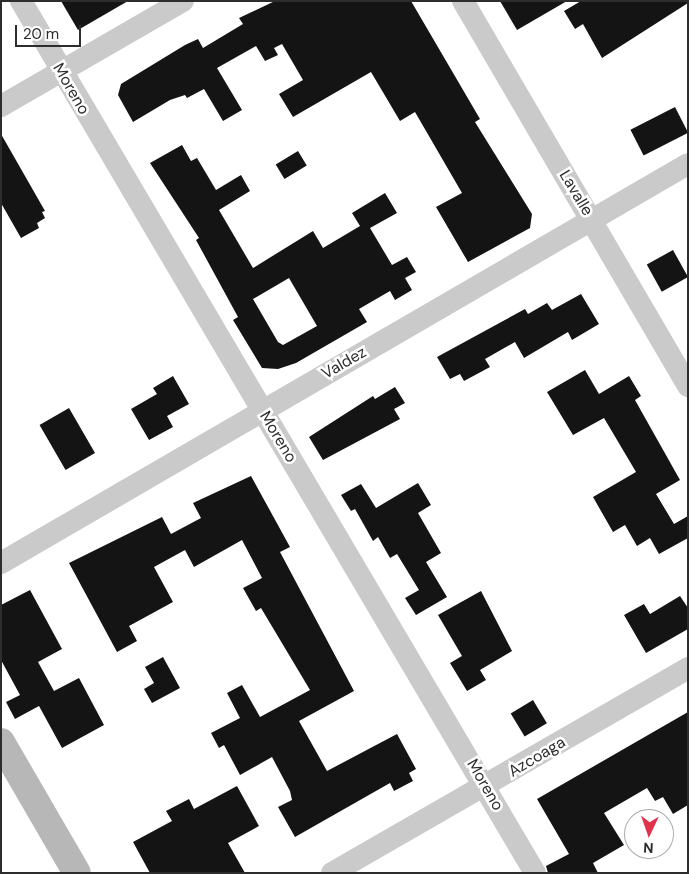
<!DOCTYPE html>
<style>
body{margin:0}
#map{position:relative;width:689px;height:874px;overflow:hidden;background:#fff;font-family:"DM Sans",sans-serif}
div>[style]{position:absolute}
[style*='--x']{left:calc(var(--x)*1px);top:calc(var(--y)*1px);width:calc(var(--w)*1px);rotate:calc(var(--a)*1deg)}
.building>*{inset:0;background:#141414;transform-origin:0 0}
.minor>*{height:22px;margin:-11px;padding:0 11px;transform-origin:11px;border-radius:11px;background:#cacaca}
.secondary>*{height:28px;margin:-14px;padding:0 14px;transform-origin:14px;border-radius:14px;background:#b7b7b7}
span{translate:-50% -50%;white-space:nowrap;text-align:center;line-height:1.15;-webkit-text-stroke:5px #fff;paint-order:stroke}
.street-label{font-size:16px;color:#2d2d2d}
.frame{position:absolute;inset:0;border:2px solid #2d2d2d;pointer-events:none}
.north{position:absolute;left:624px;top:809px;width:50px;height:50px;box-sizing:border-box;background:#fff;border:1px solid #ababab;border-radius:50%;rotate:183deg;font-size:14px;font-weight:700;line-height:20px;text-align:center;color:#2d2d2d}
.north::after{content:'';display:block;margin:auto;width:18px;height:22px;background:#e0334b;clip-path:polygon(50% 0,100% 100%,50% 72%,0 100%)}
.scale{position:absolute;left:15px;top:25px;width:66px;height:22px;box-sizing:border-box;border:2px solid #2d2d2d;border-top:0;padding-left:6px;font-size:15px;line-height:18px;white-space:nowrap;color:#2d2d2d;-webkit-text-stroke:4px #fff;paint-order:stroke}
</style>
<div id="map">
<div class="building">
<i style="clip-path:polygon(61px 1px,128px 1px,78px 30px)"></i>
<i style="clip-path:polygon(275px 1px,411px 1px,480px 119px,475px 122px,532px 214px,530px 228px,468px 262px,436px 207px,462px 193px,415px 112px,400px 121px,371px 72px,293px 117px,279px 94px,303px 80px,282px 44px,274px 48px,278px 55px,265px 61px,256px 46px,217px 68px,242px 110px,223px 121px,204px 89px,187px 98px,185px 95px,170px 100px,133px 122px,118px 95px,121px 84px,185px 45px,198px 39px,203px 48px,243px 24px,239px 18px)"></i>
<i style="clip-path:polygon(500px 1px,567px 1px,517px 30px)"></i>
<i style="clip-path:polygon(581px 1px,688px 1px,688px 3px,602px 58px,583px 24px,575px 29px,564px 11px)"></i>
<i style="left:675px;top:107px;width:29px;height:50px;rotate:63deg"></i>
<i style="clip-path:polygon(1px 134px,45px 211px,42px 212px,45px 218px,37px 223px,39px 228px,21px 238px,1px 203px)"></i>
<i style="clip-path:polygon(evenodd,182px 145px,191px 161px,197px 158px,216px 190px,241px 175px,250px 191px,219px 210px,253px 268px,313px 231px,323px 248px,360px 226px,352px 213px,385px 193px,397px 213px,370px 228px,392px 265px,407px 257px,416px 272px,405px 278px,412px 290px,395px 300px,390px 291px,359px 309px,367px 322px,296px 363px,278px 369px,262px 368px,233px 320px,238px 317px,196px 240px,199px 238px,150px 163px,182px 145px,289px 278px,317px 326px,283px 345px,278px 342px,253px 299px,289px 278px)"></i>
<i style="left:298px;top:151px;width:17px;height:26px;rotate:59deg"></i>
<i style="left:673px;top:250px;width:31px;height:30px;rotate:61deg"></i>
<i style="clip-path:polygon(581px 294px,599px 324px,572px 340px,568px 332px,524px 358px,515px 342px,485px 359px,490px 367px,464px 381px,460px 374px,450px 379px,437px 357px,525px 309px,528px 314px,547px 303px,552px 310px)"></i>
<i style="clip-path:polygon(585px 370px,599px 394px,629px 376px,641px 396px,635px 400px,680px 480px,656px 494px,674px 524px,688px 516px,688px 538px,659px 554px,650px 538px,637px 546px,625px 525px,613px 532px,593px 497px,636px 472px,604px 418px,573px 435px,547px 392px)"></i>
<i style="clip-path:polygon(173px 376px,189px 404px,167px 416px,173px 427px,149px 440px,131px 409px,157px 394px,153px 388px)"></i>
<i style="clip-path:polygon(395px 387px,405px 403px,394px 409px,400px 419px,323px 460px,309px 437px,373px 396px,375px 399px)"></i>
<i style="left:69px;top:408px;width:52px;height:34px;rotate:60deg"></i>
<i style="clip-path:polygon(251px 476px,290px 547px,280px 552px,354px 691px,299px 721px,327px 771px,397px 734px,416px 769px,409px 773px,413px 781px,394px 791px,390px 783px,295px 837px,278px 807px,292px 800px,290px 791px,272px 757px,240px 775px,224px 745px,219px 748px,211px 733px,240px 718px,227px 693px,242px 685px,260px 717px,310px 690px,261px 608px,256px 611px,243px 588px,262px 578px,242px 540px,194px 567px,185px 550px,154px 567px,173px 602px,129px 626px,137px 641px,117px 652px,69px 563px,162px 517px,171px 534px,201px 518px,193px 503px)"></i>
<i style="clip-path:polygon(418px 483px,431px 505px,418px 513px,441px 553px,426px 562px,447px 597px,416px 615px,405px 598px,419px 590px,397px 554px,390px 558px,378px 537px,373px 541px,355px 509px,351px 511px,341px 495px,361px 484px,376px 508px)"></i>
<i style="clip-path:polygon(30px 590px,62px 649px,38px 662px,54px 691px,79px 678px,104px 725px,62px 748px,39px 706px,15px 719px,6px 702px,20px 695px,1px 660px,1px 605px)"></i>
<i style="clip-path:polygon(481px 591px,512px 651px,480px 670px,486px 680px,467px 691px,450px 663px,462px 656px,438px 615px)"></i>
<i style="clip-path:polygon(680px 596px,688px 608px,688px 629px,646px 653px,624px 615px,644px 604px,650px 614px)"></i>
<i style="clip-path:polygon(163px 657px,180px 688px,152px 703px,144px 689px,154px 683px,145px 667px)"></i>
<i style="left:533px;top:700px;width:27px;height:26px;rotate:59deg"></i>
<i style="clip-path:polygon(688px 712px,688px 805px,673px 814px,663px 797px,655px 801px,647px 788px,604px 813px,624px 845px,593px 863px,598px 873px,548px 873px,546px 866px,569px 854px,537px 799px)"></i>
<i style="clip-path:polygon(237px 786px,259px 826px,228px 843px,245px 873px,150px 873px,133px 842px,172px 821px,166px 811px,189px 799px,194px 809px)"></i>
</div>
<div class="minor">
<i style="--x:21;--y:1;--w:1012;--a:59.48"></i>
<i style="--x:463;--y:1;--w:446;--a:59.7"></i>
<i style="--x:1;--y:106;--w:210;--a:-30"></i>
<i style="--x:1;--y:563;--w:794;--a:-30.15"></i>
<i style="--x:332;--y:873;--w:411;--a:-29.9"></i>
</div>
<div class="secondary">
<i style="--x:1;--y:742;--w:151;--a:59.9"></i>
</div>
<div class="street-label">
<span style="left:71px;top:89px;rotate:60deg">Moreno</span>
<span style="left:576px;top:193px;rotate:59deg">Lavalle</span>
<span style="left:344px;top:363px;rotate:-30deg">Valdez</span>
<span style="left:278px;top:437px;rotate:59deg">Moreno</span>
<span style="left:537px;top:757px;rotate:-31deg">Azcoaga</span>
<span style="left:485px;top:785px;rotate:60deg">Moreno</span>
</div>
<div class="frame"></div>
<div class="north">N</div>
<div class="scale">20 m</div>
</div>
